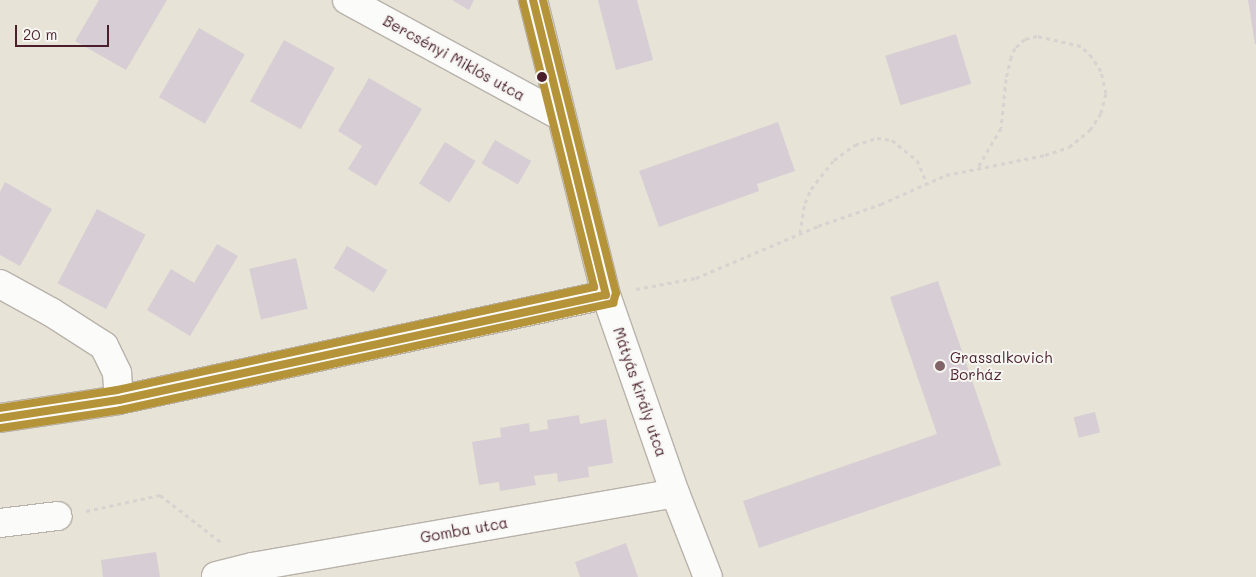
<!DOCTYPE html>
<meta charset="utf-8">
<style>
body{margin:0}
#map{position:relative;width:1256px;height:577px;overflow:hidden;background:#e7e3d6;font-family:Mali,sans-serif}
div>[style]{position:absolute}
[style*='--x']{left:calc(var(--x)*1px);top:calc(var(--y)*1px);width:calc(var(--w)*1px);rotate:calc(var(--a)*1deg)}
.building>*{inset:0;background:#d6ced4;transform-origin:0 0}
.path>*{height:3px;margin-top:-1.5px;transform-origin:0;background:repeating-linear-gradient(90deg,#d6d3d0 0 4px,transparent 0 8px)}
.roads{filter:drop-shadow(1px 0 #b8b2ab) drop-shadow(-1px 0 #b8b2ab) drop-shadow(0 1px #b8b2ab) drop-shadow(0 -1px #b8b2ab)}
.minor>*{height:28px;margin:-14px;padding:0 14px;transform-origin:14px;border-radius:14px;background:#fbfbf9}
.bus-1>*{height:8px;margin:-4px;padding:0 4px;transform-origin:4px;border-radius:4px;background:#b49339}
.bus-2>*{height:8px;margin:-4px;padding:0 4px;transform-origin:4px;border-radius:4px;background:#b49339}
.bus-3>*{height:8px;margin:-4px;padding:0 4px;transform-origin:4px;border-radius:4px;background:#b49339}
.dots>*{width:14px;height:14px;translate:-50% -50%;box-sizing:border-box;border:2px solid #f6f6f2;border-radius:50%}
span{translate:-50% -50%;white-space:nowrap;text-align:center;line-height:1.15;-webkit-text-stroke:4px #f6f6f2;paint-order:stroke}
.street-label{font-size:15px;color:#4a1f2b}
.poi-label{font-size:15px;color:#4a1f2b}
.left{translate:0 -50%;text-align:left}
.scale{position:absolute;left:15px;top:25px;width:94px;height:22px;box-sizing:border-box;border:2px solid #4a1f2b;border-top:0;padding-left:6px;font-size:15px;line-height:18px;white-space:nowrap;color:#4a1f2b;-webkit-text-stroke:4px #f6f6f2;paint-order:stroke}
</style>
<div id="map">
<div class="building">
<i style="clip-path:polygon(99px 0,167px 0,126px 70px,75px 41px)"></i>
<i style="clip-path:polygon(452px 0,474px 0,469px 10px)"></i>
<i style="clip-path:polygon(598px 0,637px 0,653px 60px,616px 70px)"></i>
<i style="clip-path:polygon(1248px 0,1256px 0,1256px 44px,1255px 44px)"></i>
<i style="left:199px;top:28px;width:53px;height:80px;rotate:30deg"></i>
<i style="left:956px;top:34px;width:52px;height:74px;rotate:73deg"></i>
<i style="left:284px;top:40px;width:58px;height:70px;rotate:29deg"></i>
<i style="clip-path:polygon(369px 78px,422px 109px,376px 186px,348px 169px,362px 146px,338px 131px)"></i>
<i style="clip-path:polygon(778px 122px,795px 171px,757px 184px,759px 191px,659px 227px,639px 171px)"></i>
<i style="left:495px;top:140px;width:42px;height:27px;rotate:30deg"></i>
<i style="left:445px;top:142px;width:36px;height:49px;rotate:32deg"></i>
<i style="clip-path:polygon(5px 182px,52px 209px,20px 266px,0 255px,0 192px)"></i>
<i style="left:97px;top:209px;width:55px;height:84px;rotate:28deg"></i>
<i style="clip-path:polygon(217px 244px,238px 256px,190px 336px,147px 310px,171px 269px,194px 283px)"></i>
<i style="left:347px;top:246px;width:47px;height:26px;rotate:31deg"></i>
<i style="left:296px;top:258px;width:52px;height:48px;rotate:77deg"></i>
<i style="clip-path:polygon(938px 281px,1001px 465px,759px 548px,743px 501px,937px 434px,890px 297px)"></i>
<i style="left:1095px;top:412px;width:21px;height:22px;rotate:76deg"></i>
<i style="clip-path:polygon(579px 415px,580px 424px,606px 419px,613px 463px,588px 467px,589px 477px,558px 482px,557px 473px,534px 476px,536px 485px,500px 491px,499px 482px,479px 485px,472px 442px,501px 437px,500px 428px,529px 423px,530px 432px,548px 429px,547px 420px)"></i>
<i style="clip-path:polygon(626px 543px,638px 577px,580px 577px,575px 562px)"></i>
<i style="clip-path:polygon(156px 552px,160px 577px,103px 577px,101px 560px)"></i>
</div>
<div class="path">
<i style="--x:800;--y:233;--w:30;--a:-81"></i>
<i style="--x:805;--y:203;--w:15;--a:-67"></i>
<i style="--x:811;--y:189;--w:37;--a:-52"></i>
<i style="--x:834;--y:160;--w:26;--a:-36"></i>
<i style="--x:855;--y:145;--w:23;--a:-18"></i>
<i style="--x:877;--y:138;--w:15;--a:8"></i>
<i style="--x:892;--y:140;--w:32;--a:39"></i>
<i style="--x:917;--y:160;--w:25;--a:67"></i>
<i style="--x:636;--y:289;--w:61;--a:-10.4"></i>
<i style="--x:696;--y:278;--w:133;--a:-23.1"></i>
<i style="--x:818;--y:226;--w:67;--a:-19.2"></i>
<i style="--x:881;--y:204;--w:71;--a:-24"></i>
<i style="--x:946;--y:175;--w:101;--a:-11.4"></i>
<i style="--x:1045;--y:155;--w:25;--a:-18"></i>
<i style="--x:1069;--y:147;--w:27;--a:-39"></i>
<i style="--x:1090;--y:130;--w:20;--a:-57"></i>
<i style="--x:1101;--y:113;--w:21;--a:-76"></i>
<i style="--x:1106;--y:93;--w:23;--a:-103"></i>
<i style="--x:1101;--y:71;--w:17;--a:-123"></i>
<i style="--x:1092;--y:57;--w:16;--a:-135"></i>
<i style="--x:1081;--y:46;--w:45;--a:-167.2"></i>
<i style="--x:1037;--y:36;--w:12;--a:166"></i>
<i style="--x:1025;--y:39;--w:13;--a:138"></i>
<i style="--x:1015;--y:48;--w:10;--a:114"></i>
<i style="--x:1011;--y:57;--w:23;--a:103"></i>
<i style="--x:1006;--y:79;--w:49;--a:95.8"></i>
<i style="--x:1001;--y:128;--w:45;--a:120.5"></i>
<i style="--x:86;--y:511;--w:76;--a:-12.2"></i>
<i style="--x:160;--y:495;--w:78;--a:37.7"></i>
</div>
<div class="roads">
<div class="minor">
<i style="--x:347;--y:0;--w:243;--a:28.5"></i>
<i style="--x:533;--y:0;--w:304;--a:76.1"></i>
<i style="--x:606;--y:295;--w:210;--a:70.8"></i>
<i style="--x:675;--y:493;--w:90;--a:68.6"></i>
<i style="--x:0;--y:284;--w:58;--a:28.8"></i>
<i style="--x:51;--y:312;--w:63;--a:32.7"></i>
<i style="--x:104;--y:346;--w:30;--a:64"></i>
<i style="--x:117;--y:373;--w:27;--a:86"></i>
<i style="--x:0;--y:418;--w:120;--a:-8.6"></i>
<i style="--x:119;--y:400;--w:498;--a:-12.2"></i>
<i style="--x:0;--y:523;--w:58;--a:-6.9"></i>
<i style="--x:216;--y:576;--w:37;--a:-14"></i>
<i style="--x:252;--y:567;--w:429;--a:-9.9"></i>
</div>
</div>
<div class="bus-1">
<i style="--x:533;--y:0;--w:304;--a:76.1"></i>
<i style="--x:0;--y:418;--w:120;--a:-8.6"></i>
<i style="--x:119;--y:400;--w:498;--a:-12.2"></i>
</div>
<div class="bus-2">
<i style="--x:1;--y:428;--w:121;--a:-8.5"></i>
<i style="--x:121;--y:410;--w:504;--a:-12.27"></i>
<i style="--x:613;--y:303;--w:10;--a:-73"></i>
<i style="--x:616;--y:293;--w:302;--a:-104"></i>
</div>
<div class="bus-3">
<i style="--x:0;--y:408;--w:118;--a:-8.7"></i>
<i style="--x:117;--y:390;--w:488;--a:-12.2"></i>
<i style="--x:594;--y:287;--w:294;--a:-104"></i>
</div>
<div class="dots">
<i style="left:542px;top:77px;background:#4a1f2b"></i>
<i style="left:940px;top:366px;background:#816467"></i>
</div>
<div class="street-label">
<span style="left:454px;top:58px;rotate:29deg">Bercsényi Miklós utca</span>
<span style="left:640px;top:392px;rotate:71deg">Mátyás király utca</span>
<span style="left:464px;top:530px;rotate:-10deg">Gomba utca</span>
</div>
<div class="poi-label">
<span class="left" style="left:950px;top:366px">Grassalkovich<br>Borház</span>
</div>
<div class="scale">20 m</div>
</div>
